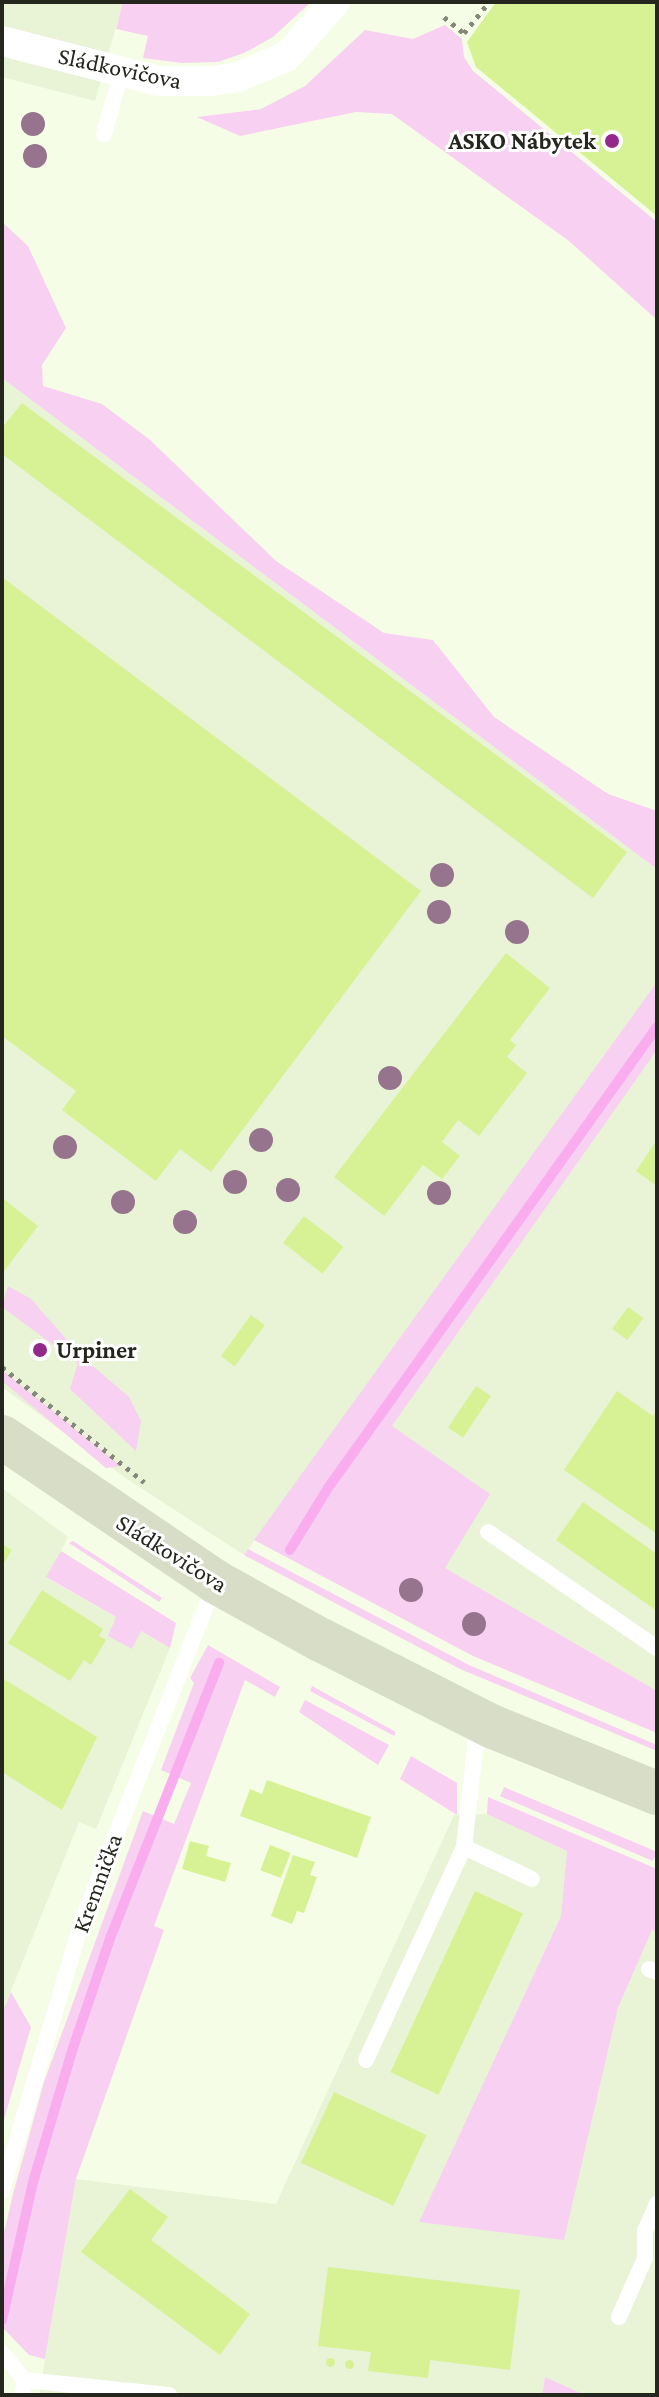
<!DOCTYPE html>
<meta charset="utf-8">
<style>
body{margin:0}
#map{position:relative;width:659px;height:2397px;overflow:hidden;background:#f6fde7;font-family:"Crimson Pro",serif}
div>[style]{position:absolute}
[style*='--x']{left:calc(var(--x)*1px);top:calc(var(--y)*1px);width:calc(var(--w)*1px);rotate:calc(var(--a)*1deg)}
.built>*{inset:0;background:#e9f3d6}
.green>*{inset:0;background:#f8d0f1;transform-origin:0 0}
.stream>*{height:10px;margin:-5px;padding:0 5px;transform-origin:5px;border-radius:5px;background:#f9adef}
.building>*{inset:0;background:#d7f295;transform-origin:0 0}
.round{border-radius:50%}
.path>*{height:5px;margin-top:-2.5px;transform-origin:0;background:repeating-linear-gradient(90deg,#84887a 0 4px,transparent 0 10px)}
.lane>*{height:16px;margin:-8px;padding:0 8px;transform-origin:8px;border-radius:8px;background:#fff}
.street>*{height:30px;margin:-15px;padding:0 15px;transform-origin:15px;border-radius:15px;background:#fff}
.secondary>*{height:44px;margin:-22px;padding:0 22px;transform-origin:22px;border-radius:22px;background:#d7ddc6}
.trees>*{width:24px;height:24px;margin:-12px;border-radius:50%;background:#96748d}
.dots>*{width:22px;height:22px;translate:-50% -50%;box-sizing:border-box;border:4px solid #fff;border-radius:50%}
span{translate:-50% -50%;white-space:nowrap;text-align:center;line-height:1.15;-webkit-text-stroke:6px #fff;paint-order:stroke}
.street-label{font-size:24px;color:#25271f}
.poi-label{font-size:24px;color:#25271f;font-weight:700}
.right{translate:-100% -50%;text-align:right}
.left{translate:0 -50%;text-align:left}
.frame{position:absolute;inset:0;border:4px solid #25271f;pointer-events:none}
</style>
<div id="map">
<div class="built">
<i style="clip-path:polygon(2px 2px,123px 2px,95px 101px,2px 77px)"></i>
<i style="clip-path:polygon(2px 378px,657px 869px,657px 982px,244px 1555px,130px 1481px,2px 1387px)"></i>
<i style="clip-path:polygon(657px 1050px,657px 1691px,445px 1568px,392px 1426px)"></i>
<i style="clip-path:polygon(2px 1488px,68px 1537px,47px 1578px,170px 1648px,96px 1829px,79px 1822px,2px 2013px)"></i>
<i style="clip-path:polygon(487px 1814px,567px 1851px,561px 1916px,420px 2221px,564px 2239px,618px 2008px,652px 1930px,657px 1932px,657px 2395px,585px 2395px,545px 2377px,542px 2395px,39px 2395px,76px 2179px,276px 2204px,454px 1815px)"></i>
</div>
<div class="green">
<i style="clip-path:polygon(123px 2px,311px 2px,273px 37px,244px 53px,218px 62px,182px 63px,143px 58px,148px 36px,116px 29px)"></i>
<i style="clip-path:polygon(445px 25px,462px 39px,464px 57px,473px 71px,657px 222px,657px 320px,569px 241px,392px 114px,356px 112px,240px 136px,197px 117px,261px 109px,305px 86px,365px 30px,413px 39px)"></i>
<i style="clip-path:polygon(2px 222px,28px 246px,66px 328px,42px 365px,43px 386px,102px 404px,149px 439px,276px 561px,384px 633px,433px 640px,494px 717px,608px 794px,657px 811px,657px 869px,2px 378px)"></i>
<i style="clip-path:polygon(657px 982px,657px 1050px,392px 1426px,490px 1494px,445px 1568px,657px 1691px,657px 1733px,473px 1656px,254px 1540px)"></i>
<i style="clip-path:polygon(8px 1286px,31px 1299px,81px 1356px,129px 1397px,141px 1421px,136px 1451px,70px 1389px,78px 1363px,2px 1307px)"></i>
<i style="clip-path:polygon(2px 1370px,121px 1466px,106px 1468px,2px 1381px)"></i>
<i style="clip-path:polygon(73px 1541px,162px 1598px,159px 1602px,69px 1543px)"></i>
<i style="clip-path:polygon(248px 1549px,469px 1665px,657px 1745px,657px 1751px,460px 1669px,244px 1555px)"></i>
<i style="clip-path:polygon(61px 1551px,176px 1623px,170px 1648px,141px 1631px,132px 1649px,108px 1636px,116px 1617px,46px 1577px)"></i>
<i style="clip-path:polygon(208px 1645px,280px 1687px,275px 1697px,245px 1680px,154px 1926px,164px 1930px,76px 2179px,45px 2359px,29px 2355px,2px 2327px,2px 2241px,13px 2194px,44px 2082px,143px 1811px,174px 1824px,191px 1783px,161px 1770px,194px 1683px,190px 1678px)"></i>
<i style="clip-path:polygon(312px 1686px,396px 1732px,394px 1736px,310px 1691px)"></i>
<i style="clip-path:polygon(305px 1700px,389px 1745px,378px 1765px,299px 1712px)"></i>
<i style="clip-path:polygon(411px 1756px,457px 1783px,457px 1815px,400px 1779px)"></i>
<i style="left:504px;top:1787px;width:166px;height:10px;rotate:23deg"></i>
<i style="clip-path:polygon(488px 1797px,657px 1869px,657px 1932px,652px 1930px,618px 2008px,564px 2240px,419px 2222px,561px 1916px,567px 1851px,487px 1814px)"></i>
<i style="clip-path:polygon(11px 1992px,31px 2027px,2px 2126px,2px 2013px)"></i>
<i style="clip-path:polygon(545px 2377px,585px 2395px,542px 2395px)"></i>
</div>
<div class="stream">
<i style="--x:290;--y:1550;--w:73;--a:-58.5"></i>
<i style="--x:328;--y:1488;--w:566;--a:-54.49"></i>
<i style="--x:2;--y:2320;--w:141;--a:-77.3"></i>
<i style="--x:33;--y:2182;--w:140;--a:-73.4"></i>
<i style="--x:73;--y:2048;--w:118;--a:-71.3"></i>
<i style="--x:111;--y:1936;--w:294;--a:-68.4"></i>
</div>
<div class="building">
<i style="clip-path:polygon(496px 2px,657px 2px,657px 216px,476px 67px,467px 42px)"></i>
<i style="clip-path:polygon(22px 403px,627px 852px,593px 898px,2px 454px,2px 428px)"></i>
<i style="clip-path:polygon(2px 577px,421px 891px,211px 1172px,180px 1149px,156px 1181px,62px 1110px,76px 1091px,2px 1036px)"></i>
<i style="clip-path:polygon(506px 953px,550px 988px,510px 1040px,516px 1045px,507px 1057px,527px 1073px,479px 1136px,458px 1120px,442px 1142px,460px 1156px,442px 1179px,423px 1165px,384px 1216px,334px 1177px)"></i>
<i style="clip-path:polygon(657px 1140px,657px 1186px,636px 1171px)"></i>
<i style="clip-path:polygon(2px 1198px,38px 1226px,2px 1274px)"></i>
<i style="left:304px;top:1216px;width:50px;height:34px;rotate:38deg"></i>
<i style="left:628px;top:1307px;width:19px;height:27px;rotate:36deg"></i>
<i style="left:251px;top:1315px;width:17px;height:51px;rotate:36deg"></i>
<i style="left:476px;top:1386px;width:18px;height:50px;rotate:34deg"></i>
<i style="clip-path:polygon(617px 1391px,653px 1416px,657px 1410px,657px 1534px,564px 1470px)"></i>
<i style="clip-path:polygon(583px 1502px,657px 1554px,657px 1611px,556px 1540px)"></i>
<i style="clip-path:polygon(2px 1544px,12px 1550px,2px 1566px)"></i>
<i style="clip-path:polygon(42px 1590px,103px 1629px,99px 1636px,106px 1640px,91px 1665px,84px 1660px,70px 1681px,8px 1643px)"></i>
<i style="clip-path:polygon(2px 1678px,97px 1737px,62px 1810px,2px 1772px)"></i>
<i style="clip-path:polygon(267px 1780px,371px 1817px,357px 1858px,240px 1816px,250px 1789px,262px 1794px)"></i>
<i style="clip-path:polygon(190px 1841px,209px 1846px,206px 1856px,231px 1863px,225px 1882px,182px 1869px)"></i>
<i style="left:270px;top:1845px;width:22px;height:27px;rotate:21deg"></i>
<i style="clip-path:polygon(293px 1855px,315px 1862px,310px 1875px,317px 1877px,304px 1913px,297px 1911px,292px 1924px,271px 1916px)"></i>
<i style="left:475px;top:1891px;width:53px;height:200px;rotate:25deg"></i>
<i style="left:334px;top:2092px;width:102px;height:78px;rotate:25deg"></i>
<i style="clip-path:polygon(130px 2189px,168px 2217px,151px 2240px,250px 2314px,220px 2355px,81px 2252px)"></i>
<i style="clip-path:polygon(328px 2267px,520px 2290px,510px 2370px,430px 2360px,428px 2378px,368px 2371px,371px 2352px,318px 2346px)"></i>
<i class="round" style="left:325.5px;top:2357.5px;width:9px;height:9px"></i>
<i class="round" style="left:344.5px;top:2359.5px;width:9px;height:9px"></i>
</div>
<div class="path">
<i style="--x:444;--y:17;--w:26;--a:39"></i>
<i style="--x:464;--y:33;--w:40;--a:-51"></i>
<i style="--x:2;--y:1367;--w:183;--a:39"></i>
</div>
<div class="lane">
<i style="--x:104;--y:134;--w:66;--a:-74.1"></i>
<i style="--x:488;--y:1532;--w:205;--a:34.5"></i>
<i style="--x:464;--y:1847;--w:75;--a:25.2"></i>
<i style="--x:649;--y:1969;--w:9;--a:21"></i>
<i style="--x:366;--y:2060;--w:234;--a:-65.3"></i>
<i style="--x:464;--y:1847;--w:126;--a:-83.6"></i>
<i style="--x:2;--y:2191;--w:282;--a:-73.5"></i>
<i style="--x:82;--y:1921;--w:362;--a:-68.5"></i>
<i style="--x:619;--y:2317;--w:64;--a:-66.2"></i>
<i style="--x:645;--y:2258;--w:27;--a:-90"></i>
<i style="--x:645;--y:2231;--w:30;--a:-66"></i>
<i style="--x:2;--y:2353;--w:35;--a:50"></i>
<i style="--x:25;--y:2380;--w:15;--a:101"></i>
<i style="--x:25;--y:2380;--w:145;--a:5.9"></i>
</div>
<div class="street">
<i style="--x:2;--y:41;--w:162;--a:14.3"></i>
<i style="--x:159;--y:81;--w:52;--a:0"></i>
<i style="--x:211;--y:81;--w:27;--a:-8"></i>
<i style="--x:238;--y:77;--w:53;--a:-23.2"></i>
<i style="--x:287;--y:56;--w:72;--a:-48.4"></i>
</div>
<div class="secondary">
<i style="--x:2;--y:1437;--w:258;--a:34.1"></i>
<i style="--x:216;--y:1582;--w:118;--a:29"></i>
<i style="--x:319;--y:1639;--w:193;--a:26.8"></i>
<i style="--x:491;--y:1726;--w:179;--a:22"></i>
</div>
<div class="trees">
<i style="left:33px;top:124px"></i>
<i style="left:35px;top:156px"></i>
<i style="left:442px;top:875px"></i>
<i style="left:439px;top:912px"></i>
<i style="left:517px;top:932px"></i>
<i style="left:390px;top:1078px"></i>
<i style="left:261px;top:1140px"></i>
<i style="left:65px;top:1147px"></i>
<i style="left:235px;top:1182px"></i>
<i style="left:288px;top:1190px"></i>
<i style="left:439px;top:1193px"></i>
<i style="left:123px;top:1202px"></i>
<i style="left:185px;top:1222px"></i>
<i style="left:411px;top:1590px"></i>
<i style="left:474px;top:1624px"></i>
</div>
<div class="dots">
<i style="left:612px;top:141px;background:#94298c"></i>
<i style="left:40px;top:1350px;background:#94298c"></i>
</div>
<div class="street-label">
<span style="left:120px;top:68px;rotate:12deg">Sládkovičova</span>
<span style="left:172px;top:1553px;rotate:32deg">Sládkovičova</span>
<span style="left:97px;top:1883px;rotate:-70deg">Kremnička</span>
</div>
<div class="poi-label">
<span class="right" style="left:596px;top:141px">ASKO Nábytek</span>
<span class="left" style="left:56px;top:1350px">Urpiner</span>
</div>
<div class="frame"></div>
</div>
